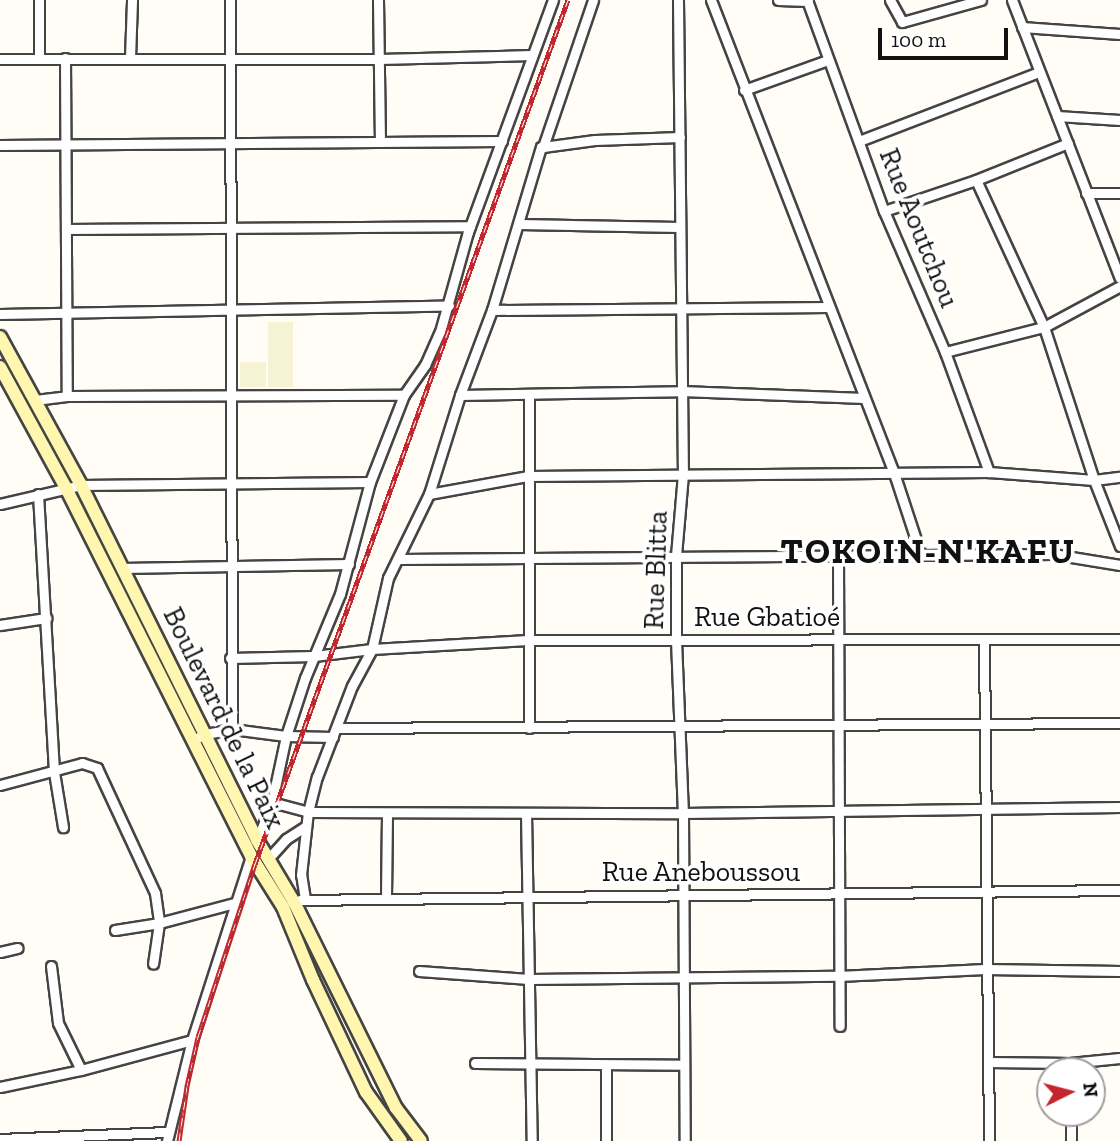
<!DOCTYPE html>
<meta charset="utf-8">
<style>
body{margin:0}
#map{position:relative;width:1120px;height:1141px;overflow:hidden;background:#fffdf5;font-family:"Zilla Slab",serif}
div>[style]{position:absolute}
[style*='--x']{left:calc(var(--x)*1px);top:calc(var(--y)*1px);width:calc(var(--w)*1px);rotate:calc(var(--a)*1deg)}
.farmland>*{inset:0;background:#f6f3d4;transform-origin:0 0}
.roads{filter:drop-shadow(2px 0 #444) drop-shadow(-2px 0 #444) drop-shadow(0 2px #444) drop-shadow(0 -2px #444)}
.minor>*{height:9px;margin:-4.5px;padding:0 4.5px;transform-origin:4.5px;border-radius:4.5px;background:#fff}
.secondary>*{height:12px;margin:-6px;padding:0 6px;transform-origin:6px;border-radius:6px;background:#fff6b0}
.rail>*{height:5px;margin-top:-2.5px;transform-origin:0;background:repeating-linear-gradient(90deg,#fff 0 8px,#c4262e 0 16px);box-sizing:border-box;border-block:2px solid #c4262e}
span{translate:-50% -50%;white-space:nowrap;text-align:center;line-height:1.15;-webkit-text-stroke:7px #fff;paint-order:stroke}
.street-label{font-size:28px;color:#111}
.district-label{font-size:35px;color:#111;font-weight:700;letter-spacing:2px}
.north{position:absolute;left:1036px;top:1057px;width:70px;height:70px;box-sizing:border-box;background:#fff;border:2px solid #a0a0a0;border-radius:50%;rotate:84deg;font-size:19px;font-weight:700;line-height:28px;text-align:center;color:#111}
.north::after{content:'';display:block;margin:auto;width:24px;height:32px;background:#c4262e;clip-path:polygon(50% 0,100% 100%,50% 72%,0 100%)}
.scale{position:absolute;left:878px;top:28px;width:130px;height:32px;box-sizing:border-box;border:4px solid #111;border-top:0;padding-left:9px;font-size:21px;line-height:24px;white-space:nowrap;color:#111;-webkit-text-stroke:5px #fff;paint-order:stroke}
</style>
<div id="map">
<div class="farmland">
<i style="left:268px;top:322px;width:25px;height:65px"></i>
<i style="left:266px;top:362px;width:25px;height:26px;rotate:90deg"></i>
</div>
<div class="roads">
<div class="minor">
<i style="--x:39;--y:0;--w:58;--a:90"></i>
<i style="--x:230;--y:0;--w:729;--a:89.84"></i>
<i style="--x:378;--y:0;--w:142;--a:89.2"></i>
<i style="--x:678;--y:0;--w:474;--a:89.4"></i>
<i style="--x:683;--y:474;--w:82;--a:94.9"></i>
<i style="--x:676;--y:556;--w:84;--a:90"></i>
<i style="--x:676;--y:640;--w:173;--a:87.7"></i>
<i style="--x:683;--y:813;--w:328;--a:89.7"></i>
<i style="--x:711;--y:0;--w:507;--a:68.85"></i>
<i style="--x:894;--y:473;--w:86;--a:71.8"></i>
<i style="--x:778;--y:0;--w:30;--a:2"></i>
<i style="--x:807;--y:0;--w:225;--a:70"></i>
<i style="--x:884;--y:211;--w:154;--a:66.6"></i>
<i style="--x:945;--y:352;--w:128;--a:69.9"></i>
<i style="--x:890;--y:0;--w:25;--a:61"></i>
<i style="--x:902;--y:22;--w:82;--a:-15.6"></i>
<i style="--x:1012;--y:0;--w:298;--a:68.8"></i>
<i style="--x:1022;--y:27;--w:98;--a:4.1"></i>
<i style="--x:65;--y:58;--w:338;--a:89.7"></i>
<i style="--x:130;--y:58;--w:58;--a:-88"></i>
<i style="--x:0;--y:59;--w:379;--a:0"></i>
<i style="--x:379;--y:59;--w:152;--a:-1.5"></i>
<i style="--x:744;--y:90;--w:89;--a:-19.7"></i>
<i style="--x:1057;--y:116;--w:63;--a:3.6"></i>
<i style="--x:859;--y:141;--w:193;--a:-21"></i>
<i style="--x:0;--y:145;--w:502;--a:-0.46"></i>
<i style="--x:543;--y:147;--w:52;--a:-7.7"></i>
<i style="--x:595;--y:140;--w:85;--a:-2"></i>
<i style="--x:976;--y:180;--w:162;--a:65.2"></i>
<i style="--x:1044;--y:327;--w:161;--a:71.9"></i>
<i style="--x:1094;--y:480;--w:71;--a:68.5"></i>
<i style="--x:1086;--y:193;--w:34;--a:0"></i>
<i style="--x:884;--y:211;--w:97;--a:-18.6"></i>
<i style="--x:976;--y:180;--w:99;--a:-21.9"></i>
<i style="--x:519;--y:224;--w:160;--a:1.1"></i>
<i style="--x:66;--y:229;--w:404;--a:-0.4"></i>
<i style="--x:492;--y:310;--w:337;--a:-0.5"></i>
<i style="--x:0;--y:314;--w:449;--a:-1.1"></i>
<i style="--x:945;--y:352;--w:102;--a:-14.2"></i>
<i style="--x:1044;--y:327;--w:86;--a:-28.3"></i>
<i style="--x:529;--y:394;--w:334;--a:90"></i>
<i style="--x:460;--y:395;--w:221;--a:-1"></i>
<i style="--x:681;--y:391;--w:183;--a:2.2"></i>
<i style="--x:35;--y:400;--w:32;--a:-7"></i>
<i style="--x:67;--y:396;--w:337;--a:-0.2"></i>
<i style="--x:38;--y:494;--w:278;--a:86.7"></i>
<i style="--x:54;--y:772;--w:56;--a:80.7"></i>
<i style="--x:429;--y:494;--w:101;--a:-10.3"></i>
<i style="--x:528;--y:476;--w:461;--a:-0.5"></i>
<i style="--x:989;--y:472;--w:105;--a:4.4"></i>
<i style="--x:1094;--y:480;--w:26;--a:-7"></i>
<i style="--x:0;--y:504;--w:83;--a:-13.2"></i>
<i style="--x:81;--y:485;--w:289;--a:-0.6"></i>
<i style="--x:838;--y:557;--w:469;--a:89.8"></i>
<i style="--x:398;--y:559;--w:655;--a:-0.44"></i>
<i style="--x:1053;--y:554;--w:68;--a:9.3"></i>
<i style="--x:122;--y:568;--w:227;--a:-1"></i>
<i style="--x:0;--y:625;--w:47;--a:-8.7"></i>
<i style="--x:984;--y:640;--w:501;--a:89.43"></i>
<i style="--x:230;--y:658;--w:84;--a:-1.4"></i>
<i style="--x:314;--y:656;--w:58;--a:-6.9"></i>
<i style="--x:372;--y:649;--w:156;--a:-3.3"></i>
<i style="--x:528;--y:640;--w:592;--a:-0.1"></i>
<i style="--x:337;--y:728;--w:783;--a:-0.37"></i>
<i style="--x:192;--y:740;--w:15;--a:-23"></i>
<i style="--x:206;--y:734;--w:26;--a:-11"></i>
<i style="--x:232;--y:729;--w:54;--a:7.4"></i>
<i style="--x:286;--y:736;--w:47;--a:1.2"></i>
<i style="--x:0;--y:785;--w:85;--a:-15"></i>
<i style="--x:82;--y:763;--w:16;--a:18"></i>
<i style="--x:97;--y:768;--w:138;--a:65.1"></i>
<i style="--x:155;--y:893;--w:30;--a:82"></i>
<i style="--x:159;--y:923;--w:41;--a:98.3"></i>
<i style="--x:271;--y:806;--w:8;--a:-14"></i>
<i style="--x:279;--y:804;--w:30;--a:15"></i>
<i style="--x:308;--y:812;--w:375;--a:0.2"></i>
<i style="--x:683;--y:813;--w:437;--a:-0.8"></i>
<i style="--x:526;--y:813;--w:328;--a:89"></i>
<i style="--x:257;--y:840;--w:37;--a:-68"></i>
<i style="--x:271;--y:806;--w:72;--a:-77.9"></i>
<i style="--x:286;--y:736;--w:61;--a:-71.9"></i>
<i style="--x:305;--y:678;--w:91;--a:-67.4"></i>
<i style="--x:340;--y:594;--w:116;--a:-75"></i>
<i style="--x:370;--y:482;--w:93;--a:-68.7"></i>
<i style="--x:404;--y:395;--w:37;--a:-55"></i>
<i style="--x:425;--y:365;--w:36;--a:-66"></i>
<i style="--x:440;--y:332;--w:104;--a:-74.4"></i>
<i style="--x:468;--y:232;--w:247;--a:-69.9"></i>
<i style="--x:268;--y:859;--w:27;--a:-48"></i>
<i style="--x:286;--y:839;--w:24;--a:-33"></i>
<i style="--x:386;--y:897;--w:84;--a:-89.3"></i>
<i style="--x:305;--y:899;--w:24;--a:-99"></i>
<i style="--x:301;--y:875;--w:63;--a:-83.7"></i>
<i style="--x:308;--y:812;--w:36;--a:-76"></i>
<i style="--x:317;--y:777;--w:97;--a:-69"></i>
<i style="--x:352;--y:686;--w:42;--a:-61.6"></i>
<i style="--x:372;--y:649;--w:73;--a:-77.3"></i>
<i style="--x:388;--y:578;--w:93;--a:-64"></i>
<i style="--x:429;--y:494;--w:104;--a:-72.6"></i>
<i style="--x:460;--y:395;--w:91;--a:-69.4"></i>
<i style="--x:492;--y:310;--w:170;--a:-73.3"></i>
<i style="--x:541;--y:147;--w:2;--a:0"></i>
<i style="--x:543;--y:147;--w:155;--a:-71.2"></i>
<i style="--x:300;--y:900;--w:820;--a:-0.7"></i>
<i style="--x:115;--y:930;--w:45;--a:-9"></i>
<i style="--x:159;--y:923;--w:78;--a:-14.9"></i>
<i style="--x:0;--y:952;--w:18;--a:-13"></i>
<i style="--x:51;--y:966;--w:57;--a:83"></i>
<i style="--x:58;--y:1023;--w:52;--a:63.9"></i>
<i style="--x:419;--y:971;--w:110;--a:4.2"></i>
<i style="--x:529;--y:979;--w:309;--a:-0.6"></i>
<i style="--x:838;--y:976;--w:147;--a:-2.7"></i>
<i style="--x:985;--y:969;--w:135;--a:0.8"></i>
<i style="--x:988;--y:1062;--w:82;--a:0.7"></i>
<i style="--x:1070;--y:1063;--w:50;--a:-5.7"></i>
<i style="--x:475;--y:1063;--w:209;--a:0.5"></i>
<i style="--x:606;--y:1065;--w:76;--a:90"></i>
<i style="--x:0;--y:1087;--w:83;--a:-11.9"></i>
<i style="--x:81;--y:1070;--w:115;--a:-15.1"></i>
<i style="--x:1071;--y:1113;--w:28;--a:90"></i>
<i style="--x:0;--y:1139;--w:169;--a:-2.4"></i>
<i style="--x:167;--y:1141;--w:104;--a:-76.1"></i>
<i style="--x:192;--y:1040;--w:193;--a:-72.2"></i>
</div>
<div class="secondary">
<i style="--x:0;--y:337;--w:169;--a:61.3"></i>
<i style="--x:81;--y:485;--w:396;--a:63.6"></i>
<i style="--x:257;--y:840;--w:72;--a:59.2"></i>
<i style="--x:294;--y:902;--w:230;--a:63.7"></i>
<i style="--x:396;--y:1108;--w:41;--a:52.9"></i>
<i style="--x:0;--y:367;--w:138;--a:61.4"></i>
<i style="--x:66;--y:488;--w:412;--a:63.3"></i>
<i style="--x:251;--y:856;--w:60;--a:57.9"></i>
<i style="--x:283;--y:907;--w:79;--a:67.7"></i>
<i style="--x:313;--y:980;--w:124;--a:64.7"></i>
<i style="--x:366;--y:1092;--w:60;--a:54.5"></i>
</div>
</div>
<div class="rail">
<i style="--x:179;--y:1141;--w:56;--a:-81.7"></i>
<i style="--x:187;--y:1086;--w:50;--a:-77.3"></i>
<i style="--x:198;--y:1037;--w:182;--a:-71.8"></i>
<i style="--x:255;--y:864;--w:919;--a:-70.09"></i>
</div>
<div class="street-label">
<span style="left:919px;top:228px;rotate:68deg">Rue Aoutchou</span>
<span style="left:656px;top:570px;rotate:-88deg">Rue Blitta</span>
<span style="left:767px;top:617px">Rue Gbatioé</span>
<span style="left:224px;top:718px;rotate:64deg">Boulevard de la Paix</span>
<span style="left:701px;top:872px">Rue Aneboussou</span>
</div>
<div class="district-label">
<span style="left:928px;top:551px">TOKOIN-N'KAFU</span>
</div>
<div class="north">N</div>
<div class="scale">100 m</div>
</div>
